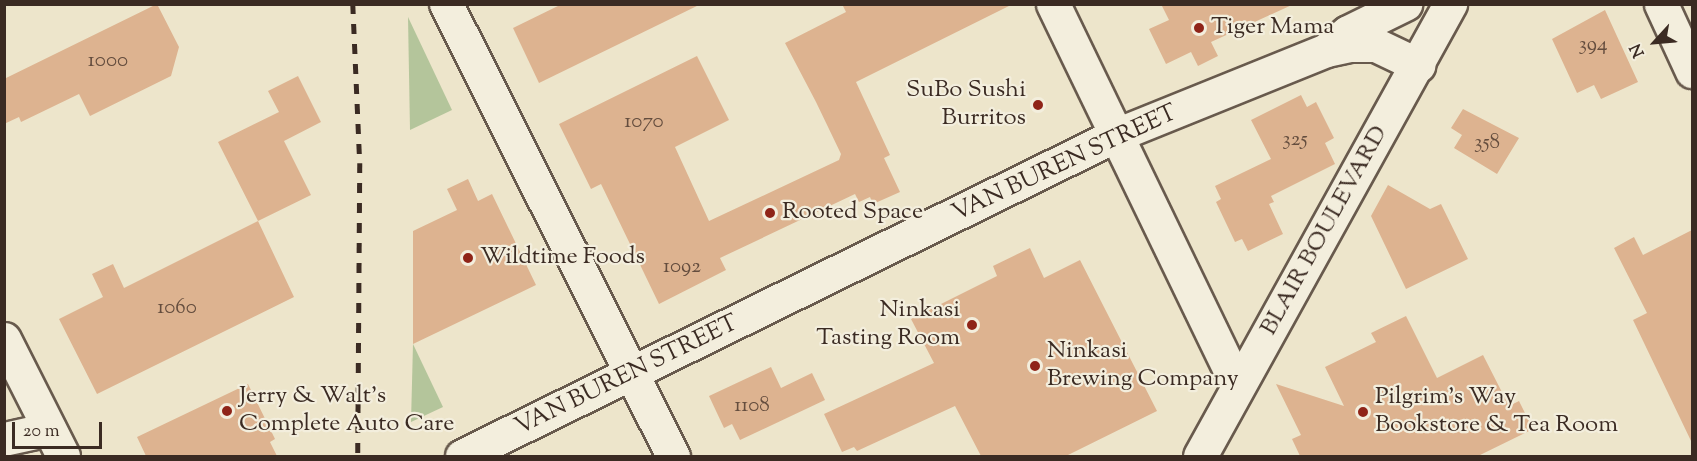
<!DOCTYPE html>
<style>
body{margin:0}
#map{position:relative;width:1697px;height:461px;overflow:hidden;background:#ede5cb;font-family:"Sorts Mill Goudy",serif}
div>[style]{position:absolute}
[style*='--x']{left:calc(var(--x)*1px);top:calc(var(--y)*1px);width:calc(var(--w)*1px);rotate:calc(var(--a)*1deg)}
.green>*{inset:0;background:#b4c59b}
.building>*{inset:0;background:#ddb390}
.roads{filter:drop-shadow(2px 0 #685a4d) drop-shadow(-2px 0 #685a4d) drop-shadow(0 2px #685a4d) drop-shadow(0 -2px #685a4d)}
.street>*{height:33px;margin:-16.5px;padding:0 16.5px;transform-origin:16.5px;border-radius:16.5px;background:#f3eedd}
.secondary>*{height:33px;margin:-16.5px;padding:0 16.5px;transform-origin:16.5px;border-radius:16.5px;background:#f3eedd}
.rail>*{height:4.5px;margin-top:-2.25px;transform-origin:0;background:repeating-linear-gradient(90deg,#3b2b23 0 10px,transparent 0 20px)}
.dots>*{width:16px;height:16px;translate:-50% -50%;box-sizing:border-box;border:3px solid #f3eedd;border-radius:50%}
span{translate:-50% -50%;white-space:nowrap;text-align:center;line-height:1.15;-webkit-text-stroke:4.5px #f3eedd;paint-order:stroke}
.number-label{font-size:21px;color:#644d3e}
.number-label span{-webkit-text-stroke-width:0}
.poi-label{font-size:24px;color:#3b2b23}
.left{translate:0 -50%;text-align:left}
.right{translate:-100% -50%;text-align:right}
.street-label{font-size:24px;color:#3b2b23}
.frame{position:absolute;inset:0;border:6px solid #3b2b23;pointer-events:none}
.north{position:absolute;left:1625px;top:12px;width:60px;height:60px;-webkit-text-stroke:4px #f3eedd;paint-order:stroke;rotate:244deg;font-size:16px;font-weight:700;line-height:24px;text-align:center;color:#3b2b23}
.north::after{content:'';display:block;margin:auto;width:21px;height:27px;background:#3b2b23;clip-path:polygon(50% 0,100% 100%,50% 72%,0 100%)}
.scale{position:absolute;left:12px;top:422px;width:90px;height:27px;box-sizing:border-box;border:3px solid #3b2b23;border-top:0;padding-left:8px;font-size:18px;line-height:21px;white-space:nowrap;color:#3b2b23;-webkit-text-stroke:4px #f3eedd;paint-order:stroke}
</style>
<div id="map">
<div class="green">
<i style="clip-path:polygon(408px 17px,452px 110px,410px 130px)"></i>
<i style="clip-path:polygon(413px 344px,443px 407px,411px 422px)"></i>
</div>
<div class="building">
<i style="clip-path:polygon(157px 4px,179px 47px,171px 76px,90px 116px,79px 94px,21px 122px,19px 117px,4px 124px,4px 79px)"></i>
<i style="clip-path:polygon(562px 4px,701px 4px,539px 83px,513px 28px)"></i>
<i style="clip-path:polygon(842px 4px,1013px 4px,856px 82px,890px 155px,884px 158px,900px 192px,873px 204px,870px 197px,859px 202px,855px 194px,720px 258px,726px 270px,659px 304px,601px 184px,591px 189px,559px 124px,697px 56px,729px 120px,675px 147px,709px 221px,839px 160px,841px 154px,816px 102px,785px 43px,846px 12px)"></i>
<i style="clip-path:polygon(1161px 4px,1294px 4px,1211px 42px,1218px 56px,1198px 66px,1191px 52px,1166px 64px,1149px 29px,1169px 20px)"></i>
<i style="clip-path:polygon(1605px 10px,1638px 82px,1601px 99px,1594px 85px,1577px 93px,1552px 39px)"></i>
<i style="clip-path:polygon(298px 76px,321px 122px,284px 141px,311px 195px,258px 221px,218px 142px,279px 112px,268px 91px)"></i>
<i style="clip-path:polygon(1301px 95px,1307px 107px,1316px 102px,1334px 138px,1325px 143px,1335px 164px,1271px 196px,1274px 202px,1269px 204px,1283px 234px,1248px 251px,1242px 239px,1235px 242px,1216px 202px,1221px 199px,1215px 186px,1271px 159px,1251px 120px)"></i>
<i style="clip-path:polygon(1463px 109px,1519px 138px,1497px 174px,1454px 148px,1462px 135px,1451px 128px)"></i>
<i style="clip-path:polygon(468px 179px,478px 201px,492px 194px,536px 285px,413px 344px,413px 231px,457px 210px,447px 189px)"></i>
<i style="clip-path:polygon(1388px 185px,1430px 209px,1441px 204px,1468px 259px,1406px 289px,1371px 216px)"></i>
<i style="clip-path:polygon(258px 221px,294px 297px,97px 394px,59px 319px,103px 297px,92px 274px,113px 264px,124px 288px)"></i>
<i style="clip-path:polygon(1692px 230px,1692px 443px,1633px 320px,1647px 313px,1614px 248px,1634px 237px,1643px 255px)"></i>
<i style="clip-path:polygon(1030px 248px,1044px 278px,1080px 260px,1157px 411px,1066px 456px,981px 456px,955px 406px,857px 451px,854px 447px,842px 452px,824px 414px,934px 363px,911px 319px,997px 276px,993px 266px)"></i>
<i style="clip-path:polygon(1406px 316px,1437px 378px,1483px 355px,1509px 406px,1519px 401px,1533px 429px,1478px 456px,1300px 456px,1292px 439px,1301px 435px,1276px 384px,1344px 406px,1325px 367px,1376px 342px,1371px 333px)"></i>
<i style="clip-path:polygon(771px 367px,781px 388px,812px 373px,825px 400px,740px 440px,732px 424px,724px 428px,709px 396px)"></i>
<i style="clip-path:polygon(248px 384px,275px 439px,270px 442px,277px 456px,146px 456px,137px 437px)"></i>
</div>
<div class="roads">
<div class="street">
<i style="--x:446;--y:4;--w:506;--a:63.33"></i>
<i style="--x:1053;--y:4;--w:424;--a:64.2"></i>
<i style="--x:1661;--y:4;--w:74;--a:65.2"></i>
<i style="--x:4;--y:439;--w:46;--a:-12.5"></i>
</div>
<div class="secondary">
<i style="--x:1330;--y:47;--w:23;--a:-40"></i>
<i style="--x:1348;--y:32;--w:64;--a:-26.2"></i>
<i style="--x:4;--y:339;--w:131;--a:63.2"></i>
<i style="--x:462;--y:456;--w:729;--a:-26.14"></i>
<i style="--x:1116;--y:135;--w:227;--a:-22"></i>
<i style="--x:1326;--y:50;--w:25;--a:-12"></i>
<i style="--x:1350;--y:45;--w:26;--a:0"></i>
<i style="--x:1376;--y:45;--w:47;--a:25.5"></i>
<i style="--x:1200;--y:456;--w:517;--a:-61.05"></i>
</div>
</div>
<div class="rail">
<i style="--x:353;--y:4;--w:159;--a:87.5"></i>
<i style="--x:360;--y:163;--w:293;--a:90.4"></i>
</div>
<div class="dots">
<i style="left:1199px;top:28px;background:#8f2418"></i>
<i style="left:1038px;top:105px;background:#8f2418"></i>
<i style="left:770px;top:213px;background:#8f2418"></i>
<i style="left:468px;top:258px;background:#8f2418"></i>
<i style="left:972px;top:325px;background:#8f2418"></i>
<i style="left:1035px;top:366px;background:#8f2418"></i>
<i style="left:227px;top:411px;background:#8f2418"></i>
<i style="left:1363px;top:412px;background:#8f2418"></i>
</div>
<div class="number-label">
<span style="left:1593px;top:45px">394</span>
<span style="left:108px;top:61px">1000</span>
<span style="left:644px;top:122px">1070</span>
<span style="left:1295px;top:140px">325</span>
<span style="left:1487px;top:143px">358</span>
<span style="left:682px;top:267px">1092</span>
<span style="left:177px;top:308px">1060</span>
<span style="left:752px;top:406px">1108</span>
</div>
<div class="poi-label">
<span class="left" style="left:1211px;top:28px">Tiger Mama</span>
<span class="right" style="left:1026px;top:105px">SuBo Sushi<br>Burritos</span>
<span class="left" style="left:782px;top:213px">Rooted Space</span>
<span class="left" style="left:480px;top:258px">Wildtime Foods</span>
<span class="right" style="left:960px;top:325px">Ninkasi<br>Tasting Room</span>
<span class="left" style="left:1047px;top:366px">Ninkasi<br>Brewing Company</span>
<span class="left" style="left:239px;top:411px">Jerry &amp; Walt's<br>Complete Auto Care</span>
<span class="left" style="left:1375px;top:412px">Pilgrim's Way<br>Bookstore &amp; Tea Room</span>
</div>
<div class="street-label">
<span style="left:1065px;top:164px;rotate:-25deg">VAN BUREN STREET</span>
<span style="left:1325px;top:231px;rotate:-61deg">BLAIR BOULEVARD</span>
<span style="left:627px;top:376px;rotate:-26deg">VAN BUREN STREET</span>
</div>
<div class="frame"></div>
<div class="north">N</div>
<div class="scale">20 m</div>
</div>
